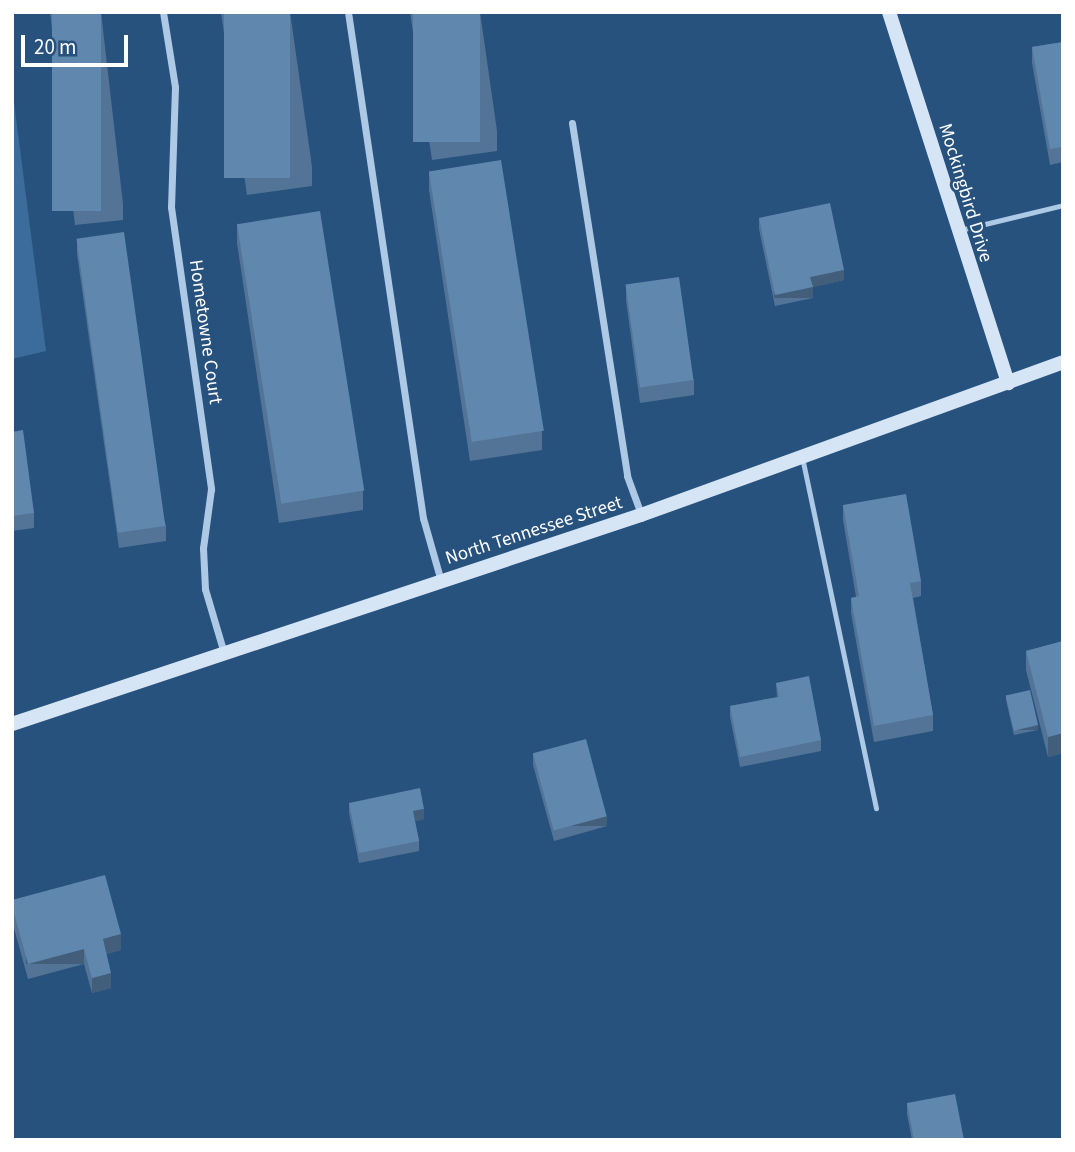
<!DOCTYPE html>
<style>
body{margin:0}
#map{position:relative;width:1075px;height:1152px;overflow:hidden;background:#27527e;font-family:"Source Sans 3",sans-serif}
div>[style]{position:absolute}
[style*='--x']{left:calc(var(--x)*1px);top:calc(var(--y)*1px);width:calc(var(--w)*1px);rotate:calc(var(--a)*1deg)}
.green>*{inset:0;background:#3b6c9b}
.lane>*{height:5px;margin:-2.5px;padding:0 2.5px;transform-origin:2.5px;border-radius:2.5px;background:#adc9e5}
.street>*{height:7px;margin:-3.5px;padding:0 3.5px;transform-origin:3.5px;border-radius:3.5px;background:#adc9e5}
.secondary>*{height:14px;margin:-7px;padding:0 7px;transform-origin:7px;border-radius:7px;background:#d6e5f5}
.wall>*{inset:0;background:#537496}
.shaded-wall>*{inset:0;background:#435e7a;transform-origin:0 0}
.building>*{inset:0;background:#6087ae;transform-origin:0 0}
span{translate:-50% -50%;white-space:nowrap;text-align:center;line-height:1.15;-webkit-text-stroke:6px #27527e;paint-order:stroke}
.street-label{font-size:19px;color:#fff}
.frame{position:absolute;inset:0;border:14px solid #fff;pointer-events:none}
.scale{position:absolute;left:21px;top:35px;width:107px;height:32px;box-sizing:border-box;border:4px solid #fff;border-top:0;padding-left:9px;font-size:21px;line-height:24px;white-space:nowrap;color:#fff;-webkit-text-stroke:5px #27527e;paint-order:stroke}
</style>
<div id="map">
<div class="green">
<i style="clip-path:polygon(12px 87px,46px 351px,12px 359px)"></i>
</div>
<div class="lane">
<i style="--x:960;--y:230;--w:106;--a:-13.6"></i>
<i style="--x:802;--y:457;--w:359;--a:78.1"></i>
</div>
<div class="street">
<i style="--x:163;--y:12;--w:76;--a:80.9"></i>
<i style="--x:175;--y:87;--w:120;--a:91.9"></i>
<i style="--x:171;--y:207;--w:285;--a:81.9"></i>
<i style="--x:211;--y:489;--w:60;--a:97.7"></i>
<i style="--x:203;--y:548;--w:41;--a:87.2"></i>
<i style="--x:205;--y:589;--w:67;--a:73.5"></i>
<i style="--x:348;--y:12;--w:512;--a:81.57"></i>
<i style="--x:423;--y:518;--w:66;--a:74.1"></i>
<i style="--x:572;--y:123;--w:357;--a:81.1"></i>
<i style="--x:627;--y:476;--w:40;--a:69.8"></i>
</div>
<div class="secondary">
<i style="--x:889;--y:12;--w:390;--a:72.2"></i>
<i style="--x:12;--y:724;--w:663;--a:-18.38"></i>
<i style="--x:641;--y:515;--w:449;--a:-19.9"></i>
</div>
<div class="wall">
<i style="clip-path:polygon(50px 12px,101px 12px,123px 204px,123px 220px,75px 225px)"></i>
<i style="clip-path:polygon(221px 12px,290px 12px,312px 167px,312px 186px,247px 195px)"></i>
<i style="clip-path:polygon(410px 12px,480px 12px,497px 131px,497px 151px,432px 160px)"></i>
<i style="clip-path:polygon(1063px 42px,1063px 162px,1050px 165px,1032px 63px,1032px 47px)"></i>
<i style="clip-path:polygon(429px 171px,542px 431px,542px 450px,470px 461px,429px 190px)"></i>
<i style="clip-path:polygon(759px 218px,844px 280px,813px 287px,813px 298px,775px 306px,759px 229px)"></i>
<i style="clip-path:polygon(237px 223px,363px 491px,363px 510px,279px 523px,237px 243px)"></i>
<i style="clip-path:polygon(77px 239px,166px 526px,166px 541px,119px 548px,77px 254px)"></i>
<i style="clip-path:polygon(626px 285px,694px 380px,694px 395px,640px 403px,626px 300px)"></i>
<i style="clip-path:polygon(12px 432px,34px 513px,34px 528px,12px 531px)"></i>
<i style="clip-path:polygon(843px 505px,921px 581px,921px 596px,913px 598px,933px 715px,933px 731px,874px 742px,851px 613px,851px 598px,856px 597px,843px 520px)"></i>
<i style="clip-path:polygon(1063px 641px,1063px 753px,1048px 757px,1026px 670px,1026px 651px)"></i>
<i style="clip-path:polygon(776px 683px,821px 740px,821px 751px,740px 767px,730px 717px,730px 706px,777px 697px)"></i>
<i style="clip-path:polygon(1006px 695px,1038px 730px,1014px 735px,1006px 700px)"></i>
<i style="clip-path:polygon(533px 754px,607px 826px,554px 841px,533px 765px)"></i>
<i style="clip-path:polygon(349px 803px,424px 819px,415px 821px,419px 841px,419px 851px,359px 863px,349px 813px)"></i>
<i style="clip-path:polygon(12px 900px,121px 950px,106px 954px,111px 988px,92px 993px,84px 964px,28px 979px,12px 921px)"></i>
<i style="clip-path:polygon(907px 1103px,964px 1140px,912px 1140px,907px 1114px)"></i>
</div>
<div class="shaded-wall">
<i style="clip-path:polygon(844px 270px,844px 280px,810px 288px,810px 277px)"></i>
<i style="left:813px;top:287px;width:11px;height:39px;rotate:90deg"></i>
<i style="left:1038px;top:725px;width:5px;height:25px;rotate:90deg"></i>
<i style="clip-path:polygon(1063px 733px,1063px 753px,1048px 757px,1048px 737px)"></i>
<i style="clip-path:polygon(424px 809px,424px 819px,413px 822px,413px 811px)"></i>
<i style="left:607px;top:816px;width:10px;height:55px;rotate:90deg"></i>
<i style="clip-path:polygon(121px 934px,121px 950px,103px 955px,103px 939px)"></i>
<i style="left:84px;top:949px;width:15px;height:58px;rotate:90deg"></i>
<i style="clip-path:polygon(111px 973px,111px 988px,92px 993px,92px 978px)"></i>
</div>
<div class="building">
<i style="left:52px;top:12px;width:49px;height:199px"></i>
<i style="left:224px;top:12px;width:66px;height:166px"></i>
<i style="left:413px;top:12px;width:67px;height:130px"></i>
<i style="clip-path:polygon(1063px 42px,1063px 147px,1050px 149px,1032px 47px)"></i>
<i style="left:501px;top:160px;width:274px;height:73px;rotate:81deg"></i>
<i style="clip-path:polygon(830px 203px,844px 270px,810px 277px,813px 287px,775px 295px,759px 218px)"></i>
<i style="left:320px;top:211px;width:283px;height:84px;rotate:81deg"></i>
<i style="left:124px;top:232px;width:297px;height:48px;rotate:82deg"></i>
<i style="left:679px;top:277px;width:104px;height:54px;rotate:82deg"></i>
<i style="clip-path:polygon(23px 430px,34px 513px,12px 516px,12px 432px)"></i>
<i style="clip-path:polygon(906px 494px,921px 581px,910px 583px,933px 715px,874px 726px,851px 598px,859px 596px,843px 505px)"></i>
<i style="clip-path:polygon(1063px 641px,1063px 733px,1048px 737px,1026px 651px)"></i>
<i style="clip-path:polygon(809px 676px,821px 740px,740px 757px,730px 706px,779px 697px,776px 683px)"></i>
<i style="left:1030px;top:690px;width:36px;height:25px;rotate:77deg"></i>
<i style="left:586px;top:739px;width:80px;height:55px;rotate:75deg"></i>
<i style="clip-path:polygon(420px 788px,424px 809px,413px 811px,419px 841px,359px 853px,349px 803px)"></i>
<i style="clip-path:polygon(105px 875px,121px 934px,103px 939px,111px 973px,92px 978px,84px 949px,28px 964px,12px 906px,12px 900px)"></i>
<i style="clip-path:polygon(955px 1094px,964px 1140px,914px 1140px,907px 1103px)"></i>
</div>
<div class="street-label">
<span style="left:965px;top:193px;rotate:73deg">Mockingbird Drive</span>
<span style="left:205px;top:332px;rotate:82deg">Hometowne Court</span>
<span style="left:534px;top:531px;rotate:-18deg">North Tennessee Street</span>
</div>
<div class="frame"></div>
<div class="scale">20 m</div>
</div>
